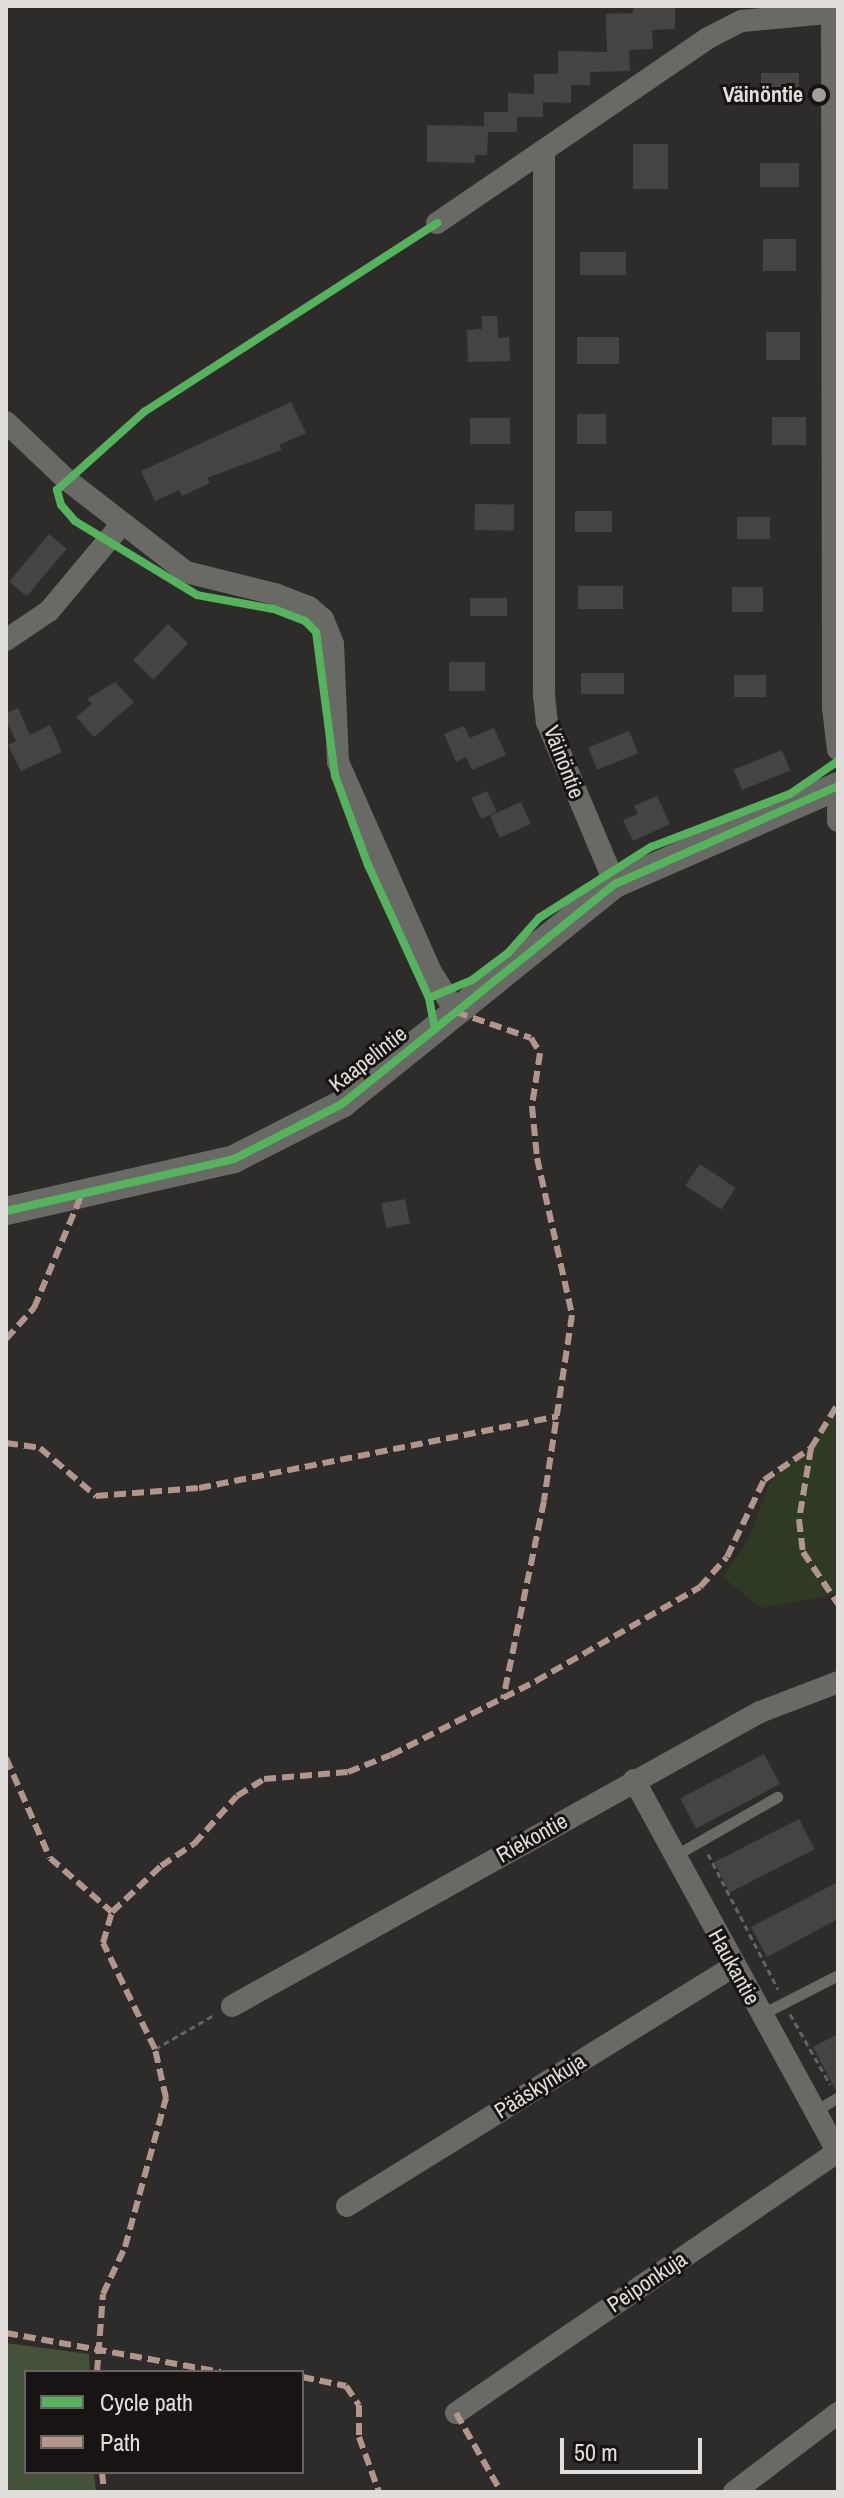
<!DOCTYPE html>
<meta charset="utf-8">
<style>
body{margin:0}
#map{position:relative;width:844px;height:2498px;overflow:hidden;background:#2e2c2a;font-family:"Archivo Narrow",sans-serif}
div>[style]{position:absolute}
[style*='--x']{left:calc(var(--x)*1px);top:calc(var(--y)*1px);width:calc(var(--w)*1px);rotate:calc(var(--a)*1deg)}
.green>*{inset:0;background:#2e3a24}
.forest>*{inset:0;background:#44523a}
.building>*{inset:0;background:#464443;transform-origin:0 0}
.path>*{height:3px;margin-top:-1.5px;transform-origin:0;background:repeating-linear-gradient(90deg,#636360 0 6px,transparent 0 10px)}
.service>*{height:11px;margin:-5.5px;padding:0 5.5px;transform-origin:5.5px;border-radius:5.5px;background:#696966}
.minor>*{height:22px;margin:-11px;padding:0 11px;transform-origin:11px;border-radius:11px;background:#696966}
.tertiary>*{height:28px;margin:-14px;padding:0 14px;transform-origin:14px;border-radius:14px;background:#696966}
.quiet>*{height:6px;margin-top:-3px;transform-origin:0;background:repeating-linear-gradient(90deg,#b2968c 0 12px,transparent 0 18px)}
.cycleway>*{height:8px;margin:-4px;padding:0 4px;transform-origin:4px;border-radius:4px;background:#56b35d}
.dots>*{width:22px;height:22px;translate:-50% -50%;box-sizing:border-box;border:4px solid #171413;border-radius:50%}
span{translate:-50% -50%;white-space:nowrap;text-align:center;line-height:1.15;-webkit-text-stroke:6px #171413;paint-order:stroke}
.poi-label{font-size:22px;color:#e1dddb;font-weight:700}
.right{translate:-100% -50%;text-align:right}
.street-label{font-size:22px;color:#e1dddb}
.frame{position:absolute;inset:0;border:8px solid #e1dddb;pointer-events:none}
.legend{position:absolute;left:24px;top:2370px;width:280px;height:104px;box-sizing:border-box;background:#171413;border:2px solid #686463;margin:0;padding:10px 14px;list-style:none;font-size:24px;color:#e1dddb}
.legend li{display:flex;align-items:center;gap:16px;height:40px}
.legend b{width:40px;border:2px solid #686463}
.scale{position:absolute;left:560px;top:2438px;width:142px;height:36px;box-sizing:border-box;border:4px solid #e1dddb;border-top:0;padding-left:10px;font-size:24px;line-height:28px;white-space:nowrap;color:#e1dddb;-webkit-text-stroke:6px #171413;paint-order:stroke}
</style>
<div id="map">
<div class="green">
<i style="clip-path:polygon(838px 1404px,838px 1594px,761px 1608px,723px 1577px,747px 1542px,769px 1485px,783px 1466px,811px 1448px)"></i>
</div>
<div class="forest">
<i style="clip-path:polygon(6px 2343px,89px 2354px,90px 2372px,26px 2372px,26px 2472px,94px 2472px,96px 2492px,6px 2492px)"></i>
</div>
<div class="building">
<i style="clip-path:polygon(633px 6px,675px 6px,675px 29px,652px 30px,653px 49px,629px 50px,630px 71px,590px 72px,590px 85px,571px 85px,571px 103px,543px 102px,543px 117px,517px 117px,517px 132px,488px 132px,487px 155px,475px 155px,475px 163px,427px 162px,427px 125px,484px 126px,484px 112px,508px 112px,508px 93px,534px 94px,534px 74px,558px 74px,558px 51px,607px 52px,606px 14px,633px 13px)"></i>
<i style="left:761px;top:73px;width:38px;height:31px"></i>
<i style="left:633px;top:144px;width:35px;height:45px"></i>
<i style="left:760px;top:163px;width:39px;height:24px"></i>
<i style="left:763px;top:239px;width:33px;height:32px"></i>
<i style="left:580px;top:252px;width:46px;height:23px"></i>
<i style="clip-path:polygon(482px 316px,497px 316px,498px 338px,509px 337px,510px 361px,468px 362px,467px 330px,482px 329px)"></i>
<i style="left:766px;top:332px;width:34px;height:28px"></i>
<i style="left:577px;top:337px;width:42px;height:27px"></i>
<i style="clip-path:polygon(291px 402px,306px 433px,279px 445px,282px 450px,207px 478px,210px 483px,182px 496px,179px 490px,155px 501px,141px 471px)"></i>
<i style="left:577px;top:414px;width:29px;height:30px"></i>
<i style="left:772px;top:417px;width:34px;height:28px"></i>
<i style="left:470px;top:418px;width:40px;height:26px"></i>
<i style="left:475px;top:504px;width:39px;height:26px;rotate:1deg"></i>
<i style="left:575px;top:511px;width:37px;height:21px"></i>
<i style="left:737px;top:517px;width:33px;height:22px"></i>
<i style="left:49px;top:534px;width:23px;height:62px;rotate:40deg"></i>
<i style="left:578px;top:586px;width:45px;height:23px"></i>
<i style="left:732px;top:587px;width:31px;height:25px"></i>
<i style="left:470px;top:598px;width:37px;height:18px"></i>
<i style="left:168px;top:624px;width:28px;height:50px;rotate:44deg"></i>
<i style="left:449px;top:662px;width:36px;height:29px"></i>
<i style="left:581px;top:673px;width:43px;height:21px"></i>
<i style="left:766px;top:675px;width:22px;height:32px;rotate:90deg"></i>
<i style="clip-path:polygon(115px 682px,134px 702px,94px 737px,76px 717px,92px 704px,87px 699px)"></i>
<i style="clip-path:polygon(18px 708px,30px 735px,50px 725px,62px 752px,21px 771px,8px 745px,16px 741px,6px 720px,6px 713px)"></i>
<i style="clip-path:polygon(464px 726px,470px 738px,494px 728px,506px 755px,472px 770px,466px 757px,456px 762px,444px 734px)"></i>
<i style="left:629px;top:731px;width:24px;height:44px;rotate:68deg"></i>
<i style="left:782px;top:750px;width:22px;height:52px;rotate:68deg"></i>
<i style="left:487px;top:791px;width:23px;height:17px;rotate:65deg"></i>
<i style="clip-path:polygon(657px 796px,670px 824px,633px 841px,623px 820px,638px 814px,634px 806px)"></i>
<i style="left:521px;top:802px;width:24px;height:34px;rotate:66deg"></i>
<i style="left:700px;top:1164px;width:43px;height:26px;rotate:34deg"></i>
<i style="left:405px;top:1199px;width:25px;height:24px;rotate:79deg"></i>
<i style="left:764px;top:1754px;width:34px;height:95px;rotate:62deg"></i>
<i style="left:799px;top:1819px;width:34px;height:95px;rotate:63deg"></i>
<i style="clip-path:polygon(838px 1882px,838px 1919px,767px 1957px,751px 1927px)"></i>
<i style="clip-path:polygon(838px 2034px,838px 2089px,835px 2089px,813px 2047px)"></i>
</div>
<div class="path">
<i style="--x:708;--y:1854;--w:152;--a:62.6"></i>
<i style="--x:790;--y:2014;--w:81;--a:60.3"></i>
<i style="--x:155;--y:2049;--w:68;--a:-30"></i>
</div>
<div class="service">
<i style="--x:674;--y:1856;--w:119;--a:-29.8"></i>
<i style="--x:760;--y:2015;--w:88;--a:-27.1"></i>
<i style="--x:815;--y:2111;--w:27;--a:-31"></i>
</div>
<div class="minor">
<i style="--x:832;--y:6;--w:702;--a:89.92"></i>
<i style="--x:833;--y:708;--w:42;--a:83.2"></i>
<i style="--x:544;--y:154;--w:541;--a:90"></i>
<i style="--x:544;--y:695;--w:27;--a:84"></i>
<i style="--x:547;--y:722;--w:176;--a:67.2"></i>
<i style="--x:437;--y:223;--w:328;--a:-34.3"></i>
<i style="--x:708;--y:38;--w:38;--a:-27"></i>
<i style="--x:742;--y:21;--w:96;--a:-5.4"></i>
<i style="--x:6;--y:422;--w:84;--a:43.6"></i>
<i style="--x:67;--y:480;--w:150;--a:37.7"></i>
<i style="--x:186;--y:572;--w:92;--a:13.9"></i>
<i style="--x:275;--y:594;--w:36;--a:21"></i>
<i style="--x:309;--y:607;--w:18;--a:41"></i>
<i style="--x:323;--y:619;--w:27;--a:68"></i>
<i style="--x:333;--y:644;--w:118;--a:87.6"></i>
<i style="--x:338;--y:762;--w:227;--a:66.1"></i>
<i style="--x:430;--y:970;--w:49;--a:58.2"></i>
<i style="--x:6;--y:640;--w:52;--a:-34"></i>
<i style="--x:49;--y:611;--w:112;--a:-50.1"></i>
<i style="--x:838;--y:800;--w:21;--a:90"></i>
<i style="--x:634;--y:1780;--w:424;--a:61.3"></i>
<i style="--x:232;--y:2006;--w:604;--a:-29.11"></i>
<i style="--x:760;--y:1712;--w:84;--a:-21"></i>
<i style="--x:347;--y:2206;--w:454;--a:-31.8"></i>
<i style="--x:456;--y:2413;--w:463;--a:-34.4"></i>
<i style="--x:734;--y:2492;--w:131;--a:-37.2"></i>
</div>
<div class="tertiary">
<i style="--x:6;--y:1211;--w:234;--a:-12.8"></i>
<i style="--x:234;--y:1159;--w:121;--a:-27"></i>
<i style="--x:342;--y:1104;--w:351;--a:-38.9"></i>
<i style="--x:615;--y:884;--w:244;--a:-23.7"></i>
</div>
<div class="quiet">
<i style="--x:456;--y:1012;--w:79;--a:19.1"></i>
<i style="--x:531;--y:1038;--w:17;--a:59"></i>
<i style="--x:540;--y:1053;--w:54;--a:98.6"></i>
<i style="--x:532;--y:1106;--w:52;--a:84.5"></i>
<i style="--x:537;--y:1158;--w:161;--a:77.4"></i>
<i style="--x:572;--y:1315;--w:188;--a:98.6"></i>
<i style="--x:544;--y:1501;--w:202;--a:101.7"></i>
<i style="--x:6;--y:1339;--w:42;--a:-47.9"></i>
<i style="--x:34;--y:1308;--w:124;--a:-67.2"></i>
<i style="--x:6;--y:1443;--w:34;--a:8"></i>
<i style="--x:40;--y:1448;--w:74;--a:40.6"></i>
<i style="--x:96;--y:1496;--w:103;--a:-4.4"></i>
<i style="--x:199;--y:1488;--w:366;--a:-11.3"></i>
<i style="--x:811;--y:1448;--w:73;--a:99.5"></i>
<i style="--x:799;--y:1520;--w:32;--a:83"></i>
<i style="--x:803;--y:1552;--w:63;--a:56.1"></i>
<i style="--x:6;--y:1758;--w:109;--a:66.3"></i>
<i style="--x:50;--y:1858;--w:82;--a:41.1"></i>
<i style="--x:6;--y:2333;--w:218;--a:10.3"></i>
<i style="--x:97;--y:2372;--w:78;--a:-85.6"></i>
<i style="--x:103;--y:2294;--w:52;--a:-64.9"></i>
<i style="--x:125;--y:2247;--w:155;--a:-74.6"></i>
<i style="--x:166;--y:2098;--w:50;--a:-102.7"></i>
<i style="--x:155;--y:2049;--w:118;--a:-116.1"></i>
<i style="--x:103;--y:1943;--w:32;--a:-74"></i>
<i style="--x:112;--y:1912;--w:67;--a:-43.2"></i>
<i style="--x:161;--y:1866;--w:40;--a:-34"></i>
<i style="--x:194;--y:1844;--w:64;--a:-48.1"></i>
<i style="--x:237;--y:1796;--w:32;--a:-32"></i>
<i style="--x:264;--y:1779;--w:84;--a:-4.8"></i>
<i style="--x:348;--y:1772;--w:46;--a:-21.6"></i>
<i style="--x:391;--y:1755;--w:163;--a:-27"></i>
<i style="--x:536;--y:1681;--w:189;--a:-29.8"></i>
<i style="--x:700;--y:1587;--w:40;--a:-48"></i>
<i style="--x:727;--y:1557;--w:85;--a:-64.3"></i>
<i style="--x:764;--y:1480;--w:57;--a:-34.2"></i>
<i style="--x:811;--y:1448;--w:52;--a:-58.5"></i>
<i style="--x:302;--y:2377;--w:45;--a:11.6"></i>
<i style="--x:346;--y:2386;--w:23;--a:56"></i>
<i style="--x:359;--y:2405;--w:32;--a:90"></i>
<i style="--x:359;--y:2437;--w:59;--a:70"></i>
<i style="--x:456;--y:2413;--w:91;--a:60.3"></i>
<i style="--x:102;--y:2472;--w:20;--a:84"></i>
</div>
<div class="cycleway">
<i style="--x:429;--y:998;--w:146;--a:-114.6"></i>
<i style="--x:368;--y:865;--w:95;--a:-110.3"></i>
<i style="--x:335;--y:776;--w:145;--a:-97.5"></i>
<i style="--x:316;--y:632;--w:16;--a:-135"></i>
<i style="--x:305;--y:621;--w:34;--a:-159"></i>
<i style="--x:273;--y:609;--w:77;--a:-169.6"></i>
<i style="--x:197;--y:595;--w:143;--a:-148.8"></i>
<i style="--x:75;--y:521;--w:21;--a:-131"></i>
<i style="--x:61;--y:505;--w:16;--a:-105"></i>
<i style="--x:57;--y:490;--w:117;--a:-41.9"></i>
<i style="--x:144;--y:412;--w:349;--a:-32.8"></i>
<i style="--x:435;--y:1029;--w:32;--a:-101"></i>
<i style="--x:429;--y:998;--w:47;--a:-22.7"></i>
<i style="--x:472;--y:980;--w:45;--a:-36.9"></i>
<i style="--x:508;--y:953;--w:47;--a:-48.5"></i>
<i style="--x:539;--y:918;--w:133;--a:-32.4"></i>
<i style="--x:651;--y:847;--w:149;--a:-20.9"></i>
<i style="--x:790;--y:794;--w:58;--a:-34.5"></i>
<i style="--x:6;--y:1211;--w:234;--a:-12.8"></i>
<i style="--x:234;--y:1159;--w:121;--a:-27"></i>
<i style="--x:342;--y:1104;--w:351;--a:-38.9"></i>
<i style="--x:615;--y:884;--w:244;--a:-23.7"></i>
</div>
<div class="dots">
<i style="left:819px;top:95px;background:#a29f9d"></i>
</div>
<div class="poi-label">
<span class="right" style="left:803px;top:95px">Väinöntie</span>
</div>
<div class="street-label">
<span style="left:564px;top:762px;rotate:69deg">Väinöntie</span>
<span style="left:368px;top:1059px;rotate:-38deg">Kaapelintie</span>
<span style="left:532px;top:1838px;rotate:-29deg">Riekontie</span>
<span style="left:734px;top:1967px;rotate:61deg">Haukantie</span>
<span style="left:540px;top:2086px;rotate:-32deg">Pääskynkuja</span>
<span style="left:647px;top:2282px;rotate:-34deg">Peiponkuja</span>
</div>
<div class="frame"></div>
<ul class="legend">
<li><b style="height:10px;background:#56b35d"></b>Cycle path</li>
<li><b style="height:10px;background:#b2968c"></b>Path</li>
</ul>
<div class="scale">50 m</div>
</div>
